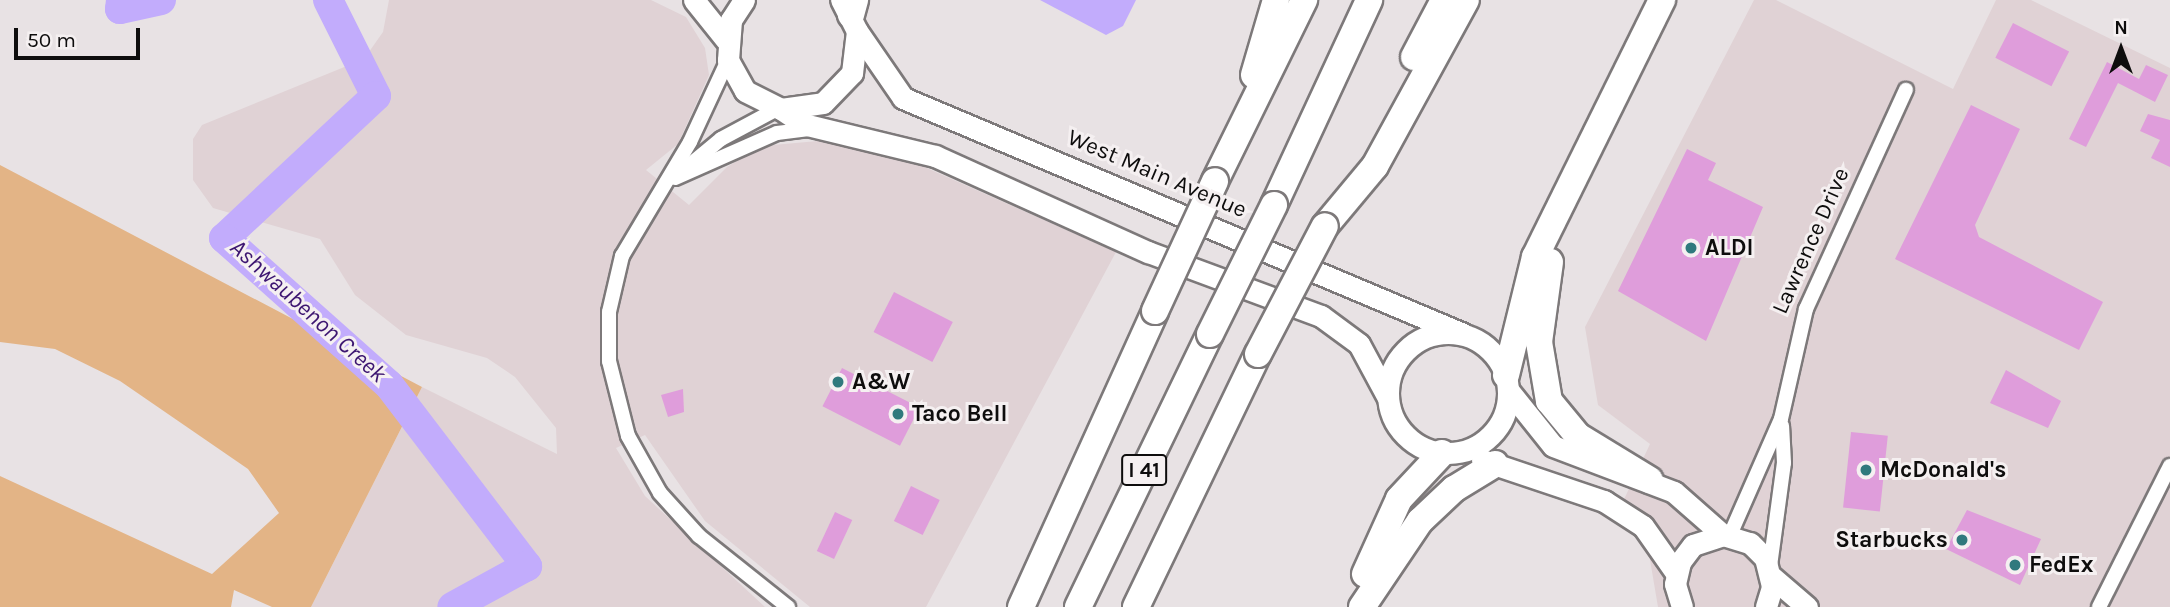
<!DOCTYPE html>
<style>
body{margin:0}
#map{position:relative;width:2170px;height:607px;overflow:hidden;background:#e8e2e4;font-family:Karla,sans-serif}
div>[style]{position:absolute}
[style*='--x']{left:calc(var(--x)*1px);top:calc(var(--y)*1px);width:calc(var(--w)*1px);rotate:calc(var(--a)*1deg)}
.built>*{inset:0;background:#e0d2d5}
.green>*{inset:0;background:#e3b486}
.water>*{inset:0;background:#c2acfc}
.river>*{height:30px;margin:-15px;padding:0 15px;transform-origin:15px;border-radius:15px;background:#c2acfc}
.building>*{inset:0;background:#df9ddb;transform-origin:0 0}
.roads{filter:drop-shadow(2px 0 #7d797a) drop-shadow(-2px 0 #7d797a) drop-shadow(0 2px #7d797a) drop-shadow(0 -2px #7d797a)}
.minor>*{height:14px;margin:-7px;padding:0 7px;transform-origin:7px;border-radius:7px;background:#fff}
.secondary>*{height:21px;margin:-10.5px;padding:0 10.5px;transform-origin:10.5px;border-radius:10.5px;background:#fff}
.secondary>.ring{margin:-10.5px;padding:0;box-sizing:content-box;background:none;border:21px solid #fff;border-radius:50%}
.motorway>*{height:26px;margin:-13px;padding:0 13px;transform-origin:13px;border-radius:13px;background:#fff}
.bridges{filter:drop-shadow(2px 0 #7d797a) drop-shadow(-2px 0 #7d797a) drop-shadow(0 2px #7d797a) drop-shadow(0 -2px #7d797a)}
.motorway-bridge>*{height:26px;margin:-13px;padding:0 13px;transform-origin:13px;border-radius:13px;background:#fff}
.dots>*{width:19px;height:19px;translate:-50% -50%;box-sizing:border-box;border:4px solid #f5f0f1;border-radius:50%}
span{translate:-50% -50%;white-space:nowrap;text-align:center;line-height:1.15;-webkit-text-stroke:6px #f5f0f1;paint-order:stroke}
.shield-label span{padding:2px 5px;background:#f5f0f1;border:2px solid;border-radius:5px;-webkit-text-stroke-width:0}
.shield-label{font-size:21px;color:#0e0d0d;font-weight:700}
.street-label{font-size:23px;color:#0e0d0d}
.poi-label{font-size:23px;color:#0e0d0d;font-weight:700}
.left{translate:0 -50%;text-align:left}
.right{translate:-100% -50%;text-align:right}
.water-label{font-size:24px;color:#3d1671;font-style:italic}
.north{position:absolute;left:2086px;top:14px;width:70px;height:70px;-webkit-text-stroke:5px #f5f0f1;paint-order:stroke;rotate:0deg;font-size:19px;font-weight:700;line-height:28px;text-align:center;color:#0e0d0d}
.north::after{content:'';display:block;margin:auto;width:24px;height:32px;background:#0e0d0d;clip-path:polygon(50% 0,100% 100%,50% 72%,0 100%)}
.scale{position:absolute;left:14px;top:28px;width:126px;height:32px;box-sizing:border-box;border:4px solid #0e0d0d;border-top:0;padding-left:9px;font-size:21px;line-height:24px;white-space:nowrap;color:#0e0d0d;-webkit-text-stroke:5px #f5f0f1;paint-order:stroke}
</style>
<div id="map">
<div class="built">
<i style="clip-path:polygon(389px 0,651px 0,686px 17px,705px 48px,709px 75px,678px 144px,646px 170px,689px 205px,727px 167px,761px 146px,829px 140px,911px 161px,1116px 252px,926px 607px,810px 607px,705px 521px,645px 435px,616px 448px,645px 496px,765px 607px,311px 607px,422px 387px,557px 454px,556px 428px,515px 377px,487px 358px,406px 335px,355px 295px,320px 239px,213px 208px,193px 180px,193px 139px,202px 125px,364px 59px,383px 32px)"></i>
<i style="clip-path:polygon(1754px 0,1776px 0,1953px 89px,1996px 0,2031px 0,2170px 68px,2170px 607px,1658px 607px,1649px 554px,1619px 510px,1650px 444px,1598px 405px,1585px 327px)"></i>
</div>
<div class="green">
<i style="clip-path:polygon(0 165px,422px 387px,311px 607px,272px 607px,234px 590px,231px 607px,0 607px,0 476px,212px 574px,279px 513px,248px 469px,120px 381px,55px 349px,0 342px)"></i>
</div>
<div class="water">
<i style="clip-path:polygon(1040px 0,1136px 0,1123px 26px,1106px 35px)"></i>
</div>
<div class="river">
<i style="--x:121;--y:0;--w:9;--a:96"></i>
<i style="--x:120;--y:9;--w:42;--a:-12.4"></i>
<i style="--x:328;--y:0;--w:107;--a:63.4"></i>
<i style="--x:376;--y:96;--w:208;--a:136.9"></i>
<i style="--x:224;--y:238;--w:221;--a:41.7"></i>
<i style="--x:389;--y:385;--w:228;--a:52.7"></i>
<i style="--x:527;--y:566;--w:85;--a:151.3"></i>
</div>
<div class="building">
<i style="left:2013px;top:23px;width:63px;height:39px;rotate:27deg"></i>
<i style="clip-path:polygon(2107px 62px,2139px 79px,2146px 65px,2168px 75px,2155px 102px,2118px 83px,2086px 147px,2069px 139px)"></i>
<i style="clip-path:polygon(1971px 105px,2020px 129px,1975px 225px,1979px 237px,2103px 302px,2079px 350px,1895px 259px)"></i>
<i style="clip-path:polygon(2148px 114px,2170px 120px,2170px 167px,2151px 158px,2160px 140px,2140px 131px)"></i>
<i style="clip-path:polygon(1687px 149px,1716px 163px,1708px 180px,1763px 207px,1706px 341px,1618px 291px)"></i>
<i style="left:894px;top:292px;width:66px;height:45px;rotate:27deg"></i>
<i style="left:842px;top:368px;width:87px;height:43px;rotate:27deg"></i>
<i style="clip-path:polygon(2006px 370px,2061px 401px,2048px 428px,1990px 403px)"></i>
<i style="clip-path:polygon(683px 389px,684px 412px,668px 417px,661px 395px)"></i>
<i style="left:1851px;top:432px;width:37px;height:76px;rotate:6deg"></i>
<i style="left:911px;top:486px;width:32px;height:39px;rotate:26deg"></i>
<i style="clip-path:polygon(1967px 510px,2041px 539px,2020px 585px,1946px 549px)"></i>
<i style="left:835px;top:512px;width:19px;height:43px;rotate:25deg"></i>
</div>
<div class="roads">
<div class="minor">
<i style="--x:728;--y:60;--w:90;--a:114.9"></i>
<i style="--x:690;--y:142;--w:133;--a:120.8"></i>
<i style="--x:622;--y:256;--w:57;--a:103.1"></i>
<i style="--x:609;--y:312;--w:49;--a:90"></i>
<i style="--x:609;--y:361;--w:77;--a:75.8"></i>
<i style="--x:628;--y:436;--w:65;--a:60.7"></i>
<i style="--x:660;--y:493;--w:58;--a:47.8"></i>
<i style="--x:699;--y:536;--w:114;--a:38.6"></i>
<i style="--x:685;--y:169;--w:47;--a:-39.8"></i>
<i style="--x:721;--y:139;--w:64;--a:-28.2"></i>
<i style="--x:675;--y:178;--w:111;--a:-23.8"></i>
<i style="--x:777;--y:133;--w:34;--a:-7"></i>
<i style="--x:1730;--y:535;--w:127;--a:-66.3"></i>
<i style="--x:1781;--y:419;--w:113;--a:-77.2"></i>
<i style="--x:1806;--y:309;--w:241;--a:-65.5"></i>
<i style="--x:1770;--y:566;--w:104;--a:-82.3"></i>
<i style="--x:1784;--y:463;--w:37;--a:-93"></i>
<i style="--x:2099;--y:607;--w:158;--a:-63.3"></i>
</div>
<div class="secondary">
<i style="--x:694;--y:0;--w:51;--a:51.3"></i>
<i style="--x:744;--y:0;--w:24;--a:123"></i>
<i style="--x:731;--y:20;--w:40;--a:94.3"></i>
<i style="--x:728;--y:60;--w:35;--a:61"></i>
<i style="--x:745;--y:91;--w:40;--a:26.6"></i>
<i style="--x:781;--y:109;--w:42;--a:-8.1"></i>
<i style="--x:823;--y:103;--w:42;--a:-46"></i>
<i style="--x:852;--y:73;--w:42;--a:-83.2"></i>
<i style="--x:857;--y:31;--w:35;--a:-117"></i>
<i style="--x:857;--y:31;--w:81;--a:55.5"></i>
<i style="--x:903;--y:98;--w:608;--a:22.85"></i>
<i style="--x:781;--y:109;--w:27;--a:34"></i>
<i style="--x:803;--y:124;--w:136;--a:13.6"></i>
<i style="--x:935;--y:156;--w:234;--a:24.3"></i>
<i style="--x:1148;--y:252;--w:184;--a:20.3"></i>
<i style="--x:1321;--y:316;--w:47;--a:36.4"></i>
<i style="--x:1359;--y:344;--w:59;--a:61.7"></i>
<i class="ring" style="left:1388px;top:333px;width:99px;height:99px"></i>
<i style="--x:1509;--y:391;--w:70;--a:51.3"></i>
<i style="--x:1553;--y:446;--w:129;--a:20.8"></i>
<i style="--x:1674;--y:492;--w:65;--a:41.3"></i>
<i style="--x:1482;--y:460;--w:129;--a:18.6"></i>
<i style="--x:1604;--y:501;--w:46;--a:32.7"></i>
<i style="--x:1643;--y:526;--w:57;--a:54.9"></i>
<i style="--x:1772;--y:577;--w:46;--a:40.6"></i>
<i style="--x:1682;--y:607;--w:24;--a:-107"></i>
<i style="--x:1675;--y:584;--w:23;--a:-77"></i>
<i style="--x:1680;--y:562;--w:21;--a:-53"></i>
<i style="--x:1693;--y:545;--w:32;--a:-18"></i>
<i style="--x:1723;--y:535;--w:28;--a:17"></i>
<i style="--x:1750;--y:543;--w:21;--a:45"></i>
<i style="--x:1765;--y:558;--w:30;--a:76"></i>
<i style="--x:1772;--y:587;--w:21;--a:107"></i>
</div>
<div class="motorway">
<i style="--x:851;--y:15;--w:16;--a:-75"></i>
<i style="--x:1414;--y:57;--w:64;--a:-62.2"></i>
<i style="--x:1254;--y:75;--w:78;--a:-73.7"></i>
<i style="--x:1215;--y:181;--w:202;--a:-63.8"></i>
<i style="--x:1274;--y:205;--w:226;--a:-65.1"></i>
<i style="--x:1325;--y:226;--w:78;--a:-50.2"></i>
<i style="--x:1375;--y:166;--w:189;--a:-61.3"></i>
<i style="--x:1550;--y:262;--w:81;--a:97.8"></i>
<i style="--x:1539;--y:342;--w:60;--a:80.4"></i>
<i style="--x:1549;--y:401;--w:45;--a:50.4"></i>
<i style="--x:1578;--y:436;--w:84;--a:31.4"></i>
<i style="--x:1506;--y:375;--w:122;--a:-76.2"></i>
<i style="--x:1535;--y:257;--w:287;--a:-63.7"></i>
<i style="--x:1365;--y:574;--w:82;--a:-65.6"></i>
<i style="--x:1399;--y:499;--w:63;--a:-46.9"></i>
<i style="--x:1021;--y:607;--w:325;--a:-65.6"></i>
<i style="--x:1078;--y:607;--w:303;--a:-64.2"></i>
<i style="--x:1136;--y:607;--w:281;--a:-64.3"></i>
<i style="--x:1362;--y:607;--w:104;--a:-56"></i>
<i style="--x:1420;--y:521;--w:47;--a:-43.3"></i>
<i style="--x:1454;--y:489;--w:48;--a:-31.4"></i>
</div>
</div>
<div class="bridges">
<div class="motorway-bridge">
<i style="--x:1155;--y:311;--w:143;--a:-65.2"></i>
<i style="--x:1210;--y:334;--w:144;--a:-63.6"></i>
<i style="--x:1258;--y:354;--w:144;--a:-62.4"></i>
</div>
</div>
<div class="dots">
<i style="left:1691px;top:248px;background:#30797d"></i>
<i style="left:838px;top:382px;background:#30797d"></i>
<i style="left:898px;top:414px;background:#30797d"></i>
<i style="left:1866px;top:470px;background:#30797d"></i>
<i style="left:1962px;top:540px;background:#30797d"></i>
<i style="left:2015px;top:565px;background:#30797d"></i>
</div>
<div class="shield-label">
<span style="left:1144px;top:470px">I 41</span>
</div>
<div class="street-label">
<span style="left:1157px;top:174px;rotate:23deg">West Main Avenue</span>
<span style="left:1811px;top:241px;rotate:-66deg">Lawrence Drive</span>
</div>
<div class="poi-label">
<span class="left" style="left:1705px;top:248px">ALDI</span>
<span class="left" style="left:852px;top:382px">A&amp;W</span>
<span class="left" style="left:912px;top:414px">Taco Bell</span>
<span class="left" style="left:1880px;top:470px">McDonald's</span>
<span class="right" style="left:1948px;top:540px">Starbucks</span>
<span class="left" style="left:2029px;top:565px">FedEx</span>
</div>
<div class="water-label">
<span style="left:308px;top:311px;rotate:42deg">Ashwaubenon Creek</span>
</div>
<div class="north">N</div>
<div class="scale">50 m</div>
</div>
